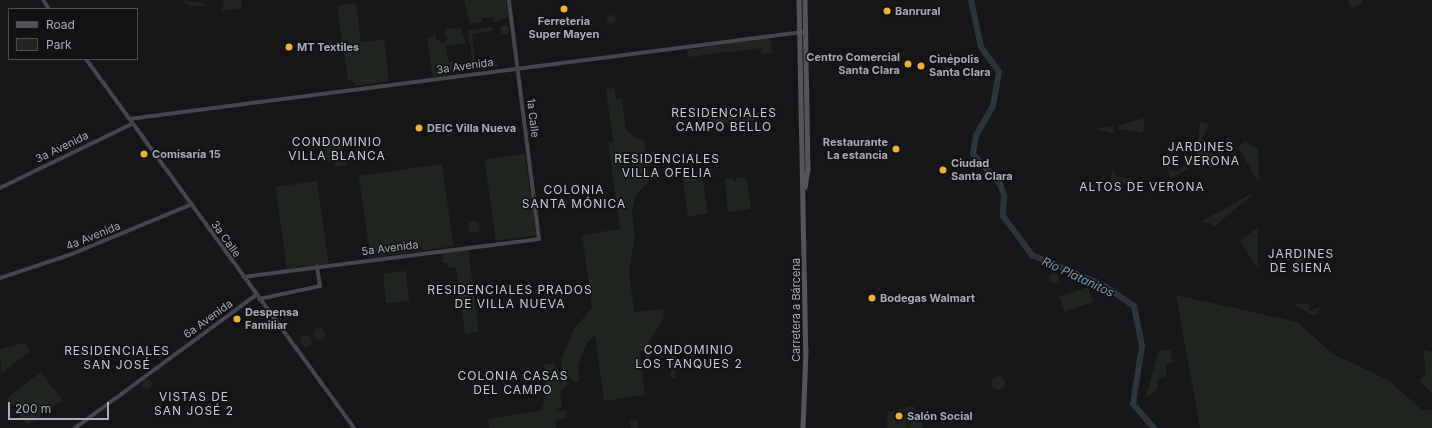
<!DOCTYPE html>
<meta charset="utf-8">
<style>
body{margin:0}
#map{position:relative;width:1432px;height:428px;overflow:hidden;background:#161618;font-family:Inter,sans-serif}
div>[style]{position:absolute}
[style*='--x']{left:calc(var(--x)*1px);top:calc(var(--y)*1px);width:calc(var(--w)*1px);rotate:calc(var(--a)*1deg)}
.green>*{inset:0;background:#1e261f;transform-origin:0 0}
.round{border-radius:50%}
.river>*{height:6px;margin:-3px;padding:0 3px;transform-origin:3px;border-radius:3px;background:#2c353c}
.secondary>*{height:4px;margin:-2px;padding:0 2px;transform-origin:2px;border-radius:2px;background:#45474d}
.primary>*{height:4.5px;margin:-2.25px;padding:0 2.25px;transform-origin:2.25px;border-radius:2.25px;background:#53555c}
.dots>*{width:11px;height:11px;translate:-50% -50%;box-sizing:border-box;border:2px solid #111113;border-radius:50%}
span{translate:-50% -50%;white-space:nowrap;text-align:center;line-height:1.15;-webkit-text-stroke:3px #111113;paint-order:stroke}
.poi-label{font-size:11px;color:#a8adb8;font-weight:700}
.left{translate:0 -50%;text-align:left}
.right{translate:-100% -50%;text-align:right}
.street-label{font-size:11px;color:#a8adb8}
.neighbourhood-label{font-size:12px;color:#c9ccd4;letter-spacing:1px}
.water-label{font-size:12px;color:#7f9bb3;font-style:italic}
.legend{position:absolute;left:8px;top:8px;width:130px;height:52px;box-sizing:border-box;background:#111113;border:1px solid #4d4f55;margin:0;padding:5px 7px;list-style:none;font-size:12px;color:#a8adb8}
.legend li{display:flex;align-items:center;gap:8px;height:20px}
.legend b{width:20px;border:1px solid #4d4f55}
.scale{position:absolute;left:8px;top:402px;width:101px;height:18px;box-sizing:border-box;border:2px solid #a8adb8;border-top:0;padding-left:5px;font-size:12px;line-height:14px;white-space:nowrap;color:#a8adb8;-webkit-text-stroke:3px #111113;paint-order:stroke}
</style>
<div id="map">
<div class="green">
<i style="clip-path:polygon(182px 0,204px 3px,205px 6px,189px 6px)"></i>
<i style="clip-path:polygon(224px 0,241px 0,242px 8px,222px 11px)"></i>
<i style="clip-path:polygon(464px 0,506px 0,508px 17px,494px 22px,493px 17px,482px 18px,482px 22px,470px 24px)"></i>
<i style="clip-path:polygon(1347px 0,1362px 0,1363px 2px,1352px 9px)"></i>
<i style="clip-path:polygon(356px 3px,361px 42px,384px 39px,389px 81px,355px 86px,352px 80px,348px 80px,337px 6px)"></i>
<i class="round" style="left:606.5px;top:14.5px;width:9px;height:9px"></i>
<i class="round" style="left:499.5px;top:24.5px;width:9px;height:9px"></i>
<i style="clip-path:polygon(492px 27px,493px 31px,472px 34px,476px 66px,498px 63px,498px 67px,474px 71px,468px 31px)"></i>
<i style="clip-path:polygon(461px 28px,468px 51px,465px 44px,446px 46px,448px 62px,456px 61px,458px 73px,433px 77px,427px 39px,436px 33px,436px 39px,443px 44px,449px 37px,444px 34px,447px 29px)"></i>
<i style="clip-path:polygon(770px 38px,773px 53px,762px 54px,761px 48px,688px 57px,687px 50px)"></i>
<i style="clip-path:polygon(615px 88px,616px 99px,622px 99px,626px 130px,637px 139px,644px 139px,649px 182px,636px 194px,632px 211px,635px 237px,629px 271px,634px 312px,663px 309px,664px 317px,648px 344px,648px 350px,639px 351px,645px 395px,604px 401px,595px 335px,587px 343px,578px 365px,579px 381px,574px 382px,563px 370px,561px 360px,574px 329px,592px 308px,582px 235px,620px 229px,608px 143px,613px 142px,606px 89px)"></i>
<i style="clip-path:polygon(760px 112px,763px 115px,760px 119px,710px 126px,709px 118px)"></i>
<i style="clip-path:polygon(1145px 118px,1143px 133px,1118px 129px,1120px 125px)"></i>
<i style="clip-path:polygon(1200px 122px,1209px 124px,1200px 144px,1215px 154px,1171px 178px,1167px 170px,1180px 171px,1185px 162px,1195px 163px)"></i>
<i style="clip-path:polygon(1114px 126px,1113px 134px,1098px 129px,1098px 128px)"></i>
<i style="clip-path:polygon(335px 138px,336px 145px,343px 144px,346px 165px,335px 167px,334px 161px,326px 162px,323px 140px)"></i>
<i style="clip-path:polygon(1245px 141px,1258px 149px,1259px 183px,1238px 147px)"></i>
<i style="left:525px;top:154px;width:82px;height:41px;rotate:82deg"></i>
<i style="left:442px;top:164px;width:83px;height:84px;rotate:82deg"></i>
<i style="clip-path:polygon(1114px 168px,1115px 176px,1132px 179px,1130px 185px,1110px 181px)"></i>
<i style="left:702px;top:173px;width:41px;height:20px;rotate:82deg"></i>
<i style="clip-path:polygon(746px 177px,751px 209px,728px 212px,725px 179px,732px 178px,735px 182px,737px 178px)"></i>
<i style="left:317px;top:181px;width:83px;height:42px;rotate:82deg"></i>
<i style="clip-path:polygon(1254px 193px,1215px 226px,1202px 221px,1253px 193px)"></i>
<i class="round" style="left:468px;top:221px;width:12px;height:12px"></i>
<i style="clip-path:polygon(1255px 229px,1258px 230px,1258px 268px,1240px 242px)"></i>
<i style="clip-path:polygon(468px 249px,479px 332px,465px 334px,456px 267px,448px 268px,448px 263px,443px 263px,442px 254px)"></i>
<i class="round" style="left:1295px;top:256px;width:10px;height:10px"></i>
<i style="left:406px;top:271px;width:30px;height:23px;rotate:84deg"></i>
<i class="round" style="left:1049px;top:273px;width:10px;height:10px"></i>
<i style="left:1088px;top:287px;width:16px;height:30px;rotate:72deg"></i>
<i style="clip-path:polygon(1176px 295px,1297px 322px,1333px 354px,1388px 380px,1422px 410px,1432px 410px,1432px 428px,1200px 428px)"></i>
<i style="clip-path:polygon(1293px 304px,1309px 304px,1309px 311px,1323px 306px,1314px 316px)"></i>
<i class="round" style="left:313px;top:328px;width:12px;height:12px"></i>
<i class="round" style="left:300px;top:335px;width:12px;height:12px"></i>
<i style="clip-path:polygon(25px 343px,31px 351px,1px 373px,0 349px)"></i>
<i style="left:671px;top:347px;width:4px;height:31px"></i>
<i style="clip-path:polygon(1159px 350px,1170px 350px,1173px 362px,1166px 364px,1166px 376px,1159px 378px,1156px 391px,1146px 397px)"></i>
<i style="clip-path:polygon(1423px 350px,1432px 352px,1432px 393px,1419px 381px,1426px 373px)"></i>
<i style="clip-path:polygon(553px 363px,569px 384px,560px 392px,562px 407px,555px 411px,566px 410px,567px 418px,555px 420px,556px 428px,489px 428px,488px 419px,542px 410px,547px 387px,544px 364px)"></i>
<i style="left:41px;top:372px;width:35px;height:43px;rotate:53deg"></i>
<i class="round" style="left:991px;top:376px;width:14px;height:14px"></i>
<i class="round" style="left:142px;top:379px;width:10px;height:10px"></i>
<i style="clip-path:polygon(913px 406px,916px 410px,905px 428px,883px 428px,887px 427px,888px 412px)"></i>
<i style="clip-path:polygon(918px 411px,923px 428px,908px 428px)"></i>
<i class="round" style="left:629.5px;top:419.5px;width:9px;height:9px"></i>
</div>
<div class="river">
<i style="--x:971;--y:0;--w:48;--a:78"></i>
<i style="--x:981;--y:47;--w:31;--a:54"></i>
<i style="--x:999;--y:72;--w:35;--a:100"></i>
<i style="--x:993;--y:106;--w:34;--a:120"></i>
<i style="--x:976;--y:135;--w:19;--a:99"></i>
<i style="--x:973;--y:154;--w:40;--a:48"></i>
<i style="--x:1000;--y:184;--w:12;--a:70"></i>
<i style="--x:1004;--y:195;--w:21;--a:93"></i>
<i style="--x:1003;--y:216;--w:49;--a:53.4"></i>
<i style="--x:1032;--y:255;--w:77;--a:22.9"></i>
<i style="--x:1103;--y:285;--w:37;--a:34"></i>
<i style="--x:1134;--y:306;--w:41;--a:78.7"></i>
<i style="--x:1142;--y:346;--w:59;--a:98.8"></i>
<i style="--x:1133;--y:404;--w:32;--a:49"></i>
</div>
<div class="secondary">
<i style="--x:43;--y:0;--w:11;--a:56"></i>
<i style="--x:86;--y:59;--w:456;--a:54"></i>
<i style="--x:129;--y:119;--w:680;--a:-7.36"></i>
<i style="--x:0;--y:188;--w:147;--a:-25.9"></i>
<i style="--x:243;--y:277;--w:298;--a:-7.3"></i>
<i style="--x:539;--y:239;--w:241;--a:-97.2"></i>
<i style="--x:0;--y:278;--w:76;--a:-18.4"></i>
<i style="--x:72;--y:254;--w:128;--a:-22.6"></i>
<i style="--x:259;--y:299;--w:62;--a:-12"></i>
<i style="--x:320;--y:286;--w:20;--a:-99"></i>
<i style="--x:75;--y:428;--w:225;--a:-36.3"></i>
</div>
<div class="primary">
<i style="--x:799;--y:0;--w:350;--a:88.9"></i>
<i style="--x:806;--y:350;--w:78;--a:92.2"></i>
<i style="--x:805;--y:0;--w:169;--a:89"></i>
<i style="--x:808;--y:169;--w:18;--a:99"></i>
</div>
<div class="dots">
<i style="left:564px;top:9px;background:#f2b134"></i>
<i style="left:887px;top:11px;background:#f2b134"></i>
<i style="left:289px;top:47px;background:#f2b134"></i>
<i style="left:908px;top:64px;background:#f2b134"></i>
<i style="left:921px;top:66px;background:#f2b134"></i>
<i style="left:419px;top:128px;background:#f2b134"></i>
<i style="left:896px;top:149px;background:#f2b134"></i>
<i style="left:144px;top:154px;background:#f2b134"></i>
<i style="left:943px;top:170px;background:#f2b134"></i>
<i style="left:872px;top:298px;background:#f2b134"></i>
<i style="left:237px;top:319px;background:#f2b134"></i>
<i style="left:899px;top:416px;background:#f2b134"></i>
</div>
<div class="poi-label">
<span class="left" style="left:895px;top:11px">Banrural</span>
<span style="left:564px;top:28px">Ferreteria<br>Super Mayen</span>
<span class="left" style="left:297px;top:47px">MT Textiles</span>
<span class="right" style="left:900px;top:64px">Centro Comercial<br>Santa Clara</span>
<span class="left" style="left:929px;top:66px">Cinépolis<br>Santa Clara</span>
<span class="left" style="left:427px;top:128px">DEIC Villa Nueva</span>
<span class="right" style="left:888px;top:149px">Restaurante<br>La estancia</span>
<span class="left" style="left:152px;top:154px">Comisaría 15</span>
<span class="left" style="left:951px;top:170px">Ciudad<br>Santa Clara</span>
<span class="left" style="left:880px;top:298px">Bodegas Walmart</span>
<span class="left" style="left:245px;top:319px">Despensa<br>Familiar</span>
<span class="left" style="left:907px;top:416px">Salón Social</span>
</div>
<div class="street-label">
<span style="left:465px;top:66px;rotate:-8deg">3a Avenida</span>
<span style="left:533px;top:118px;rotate:83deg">1a Calle</span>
<span style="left:62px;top:147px;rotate:-26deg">3a Avenida</span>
<span style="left:93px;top:236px;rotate:-22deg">4a Avenida</span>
<span style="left:226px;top:239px;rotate:54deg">3a Calle</span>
<span style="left:390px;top:248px;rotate:-7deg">5a Avenida</span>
<span style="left:796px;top:310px;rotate:-90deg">Carretera a Bárcena</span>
<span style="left:208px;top:319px;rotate:-36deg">6a Avenida</span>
</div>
<div class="neighbourhood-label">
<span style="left:724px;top:120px">RESIDENCIALES<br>CAMPO BELLO</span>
<span style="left:337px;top:149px">CONDOMINIO<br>VILLA BLANCA</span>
<span style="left:1201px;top:154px">JARDINES<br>DE VERONA</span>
<span style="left:667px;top:166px">RESIDENCIALES<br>VILLA OFELIA</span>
<span style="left:1142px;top:187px">ALTOS DE VERONA</span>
<span style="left:574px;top:197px">COLONIA<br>SANTA MÓNICA</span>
<span style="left:1301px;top:261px">JARDINES<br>DE SIENA</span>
<span style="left:510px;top:297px">RESIDENCIALES PRADOS<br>DE VILLA NUEVA</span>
<span style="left:689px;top:357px">CONDOMINIO<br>LOS TANQUES 2</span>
<span style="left:117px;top:358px">RESIDENCIALES<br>SAN JOSÉ</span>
<span style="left:513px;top:383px">COLONIA CASAS<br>DEL CAMPO</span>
<span style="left:194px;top:404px">VISTAS DE<br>SAN JOSÉ 2</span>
</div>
<div class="water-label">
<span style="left:1078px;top:277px;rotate:25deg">Río Platanitos</span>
</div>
<ul class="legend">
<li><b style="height:5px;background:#53555c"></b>Road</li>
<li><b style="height:11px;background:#1e261f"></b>Park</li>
</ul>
<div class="scale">200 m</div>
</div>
